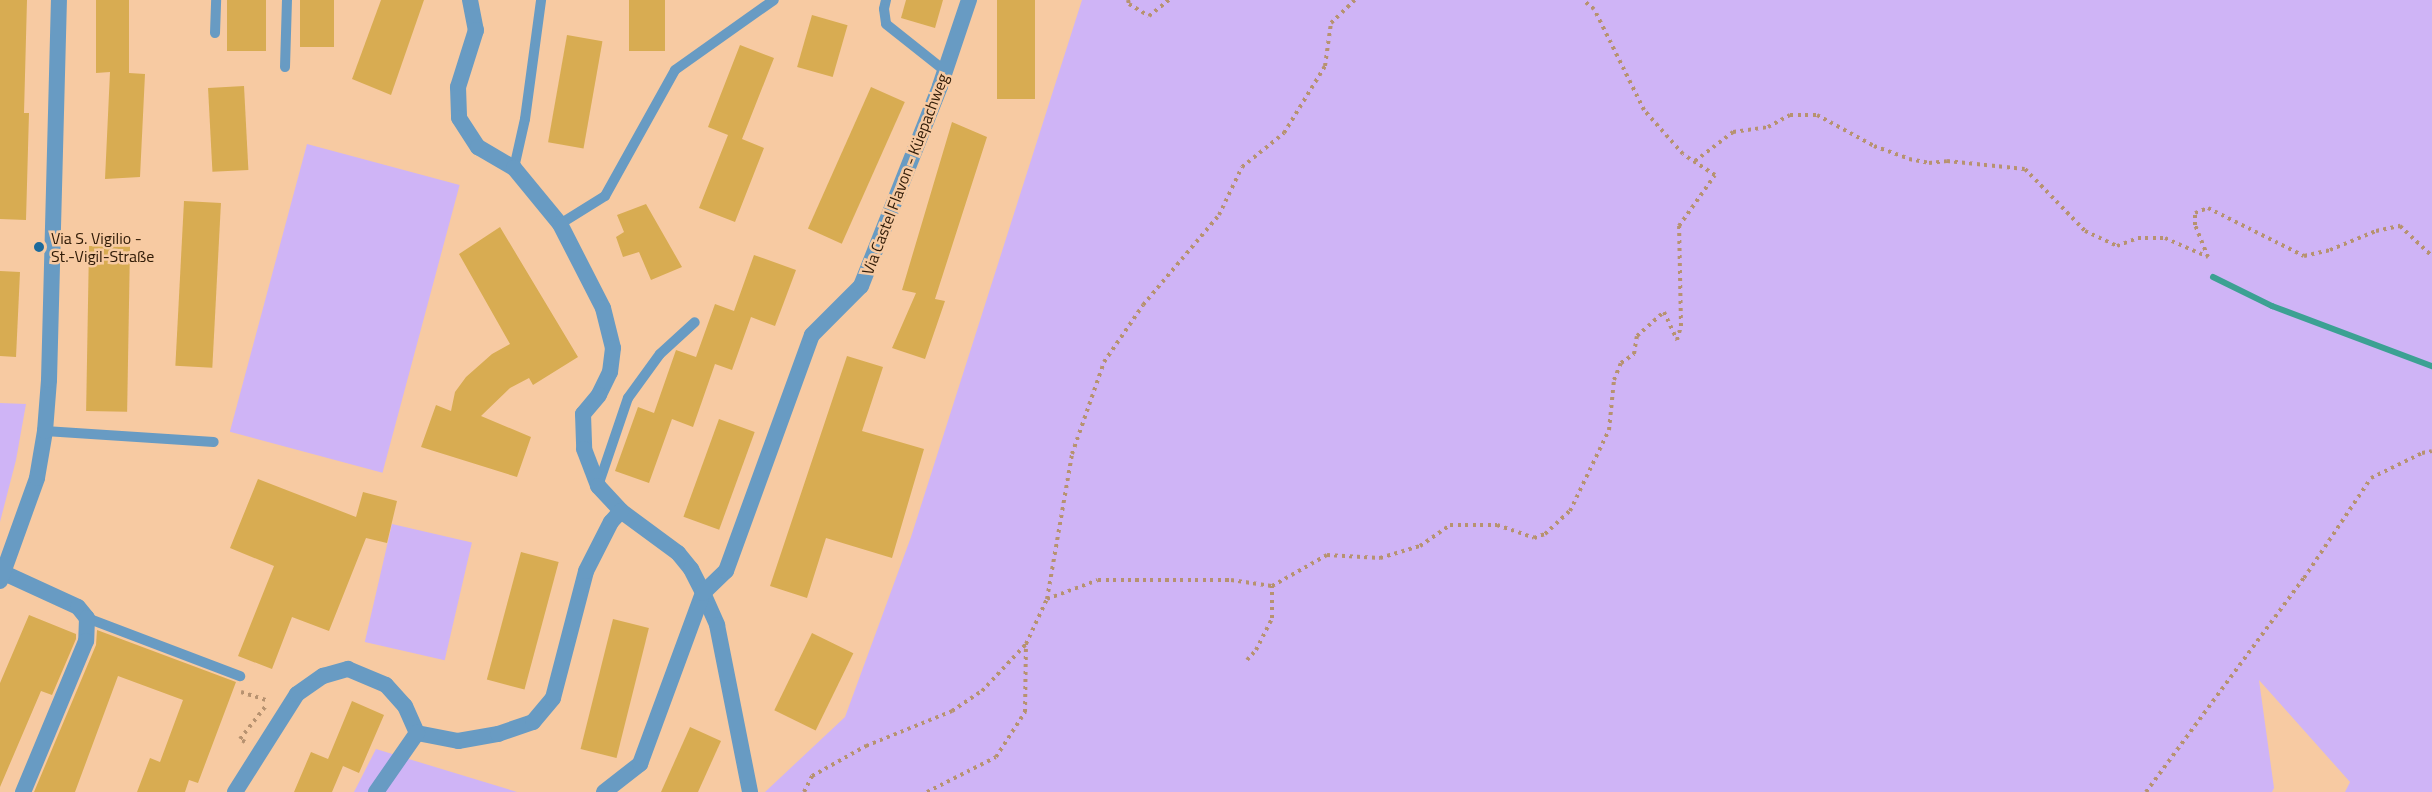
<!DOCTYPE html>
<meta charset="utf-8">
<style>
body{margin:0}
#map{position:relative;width:2432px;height:792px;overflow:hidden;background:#f7caa2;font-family:"Titillium Web",sans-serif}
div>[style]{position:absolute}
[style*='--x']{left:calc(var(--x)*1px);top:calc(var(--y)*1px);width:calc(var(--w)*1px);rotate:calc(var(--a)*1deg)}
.green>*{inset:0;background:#cfb4f6;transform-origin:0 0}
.stream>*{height:6px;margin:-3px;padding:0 3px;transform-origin:3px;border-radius:3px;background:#3ca193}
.building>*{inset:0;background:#d8ac52;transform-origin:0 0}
.path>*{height:4px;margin-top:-2px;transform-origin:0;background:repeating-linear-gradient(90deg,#b79270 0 3px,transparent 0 7.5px)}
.service>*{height:10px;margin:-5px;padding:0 5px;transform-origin:5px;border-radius:5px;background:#689bc3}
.minor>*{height:16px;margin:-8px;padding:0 8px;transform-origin:8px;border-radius:8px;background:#689bc3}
.dots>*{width:16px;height:16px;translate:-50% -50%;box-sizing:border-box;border:3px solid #f7caa2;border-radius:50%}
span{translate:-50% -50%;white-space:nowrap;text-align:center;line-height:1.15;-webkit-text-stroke:5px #f7caa2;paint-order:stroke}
.street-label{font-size:16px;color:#2f1a06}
.poi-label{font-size:16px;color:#2f1a06}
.left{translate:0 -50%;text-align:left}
</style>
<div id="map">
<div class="green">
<i style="clip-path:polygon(1082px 0,2432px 0,2432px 792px,2345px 792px,2350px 782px,2259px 680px,2274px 788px,2272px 792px,765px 792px,845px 717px,911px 537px)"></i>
<i style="left:307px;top:144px;width:158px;height:298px;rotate:15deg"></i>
<i style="clip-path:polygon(0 403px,26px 404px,16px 460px,0 522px)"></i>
<i style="left:392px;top:524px;width:82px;height:121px;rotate:13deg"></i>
<i style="clip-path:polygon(376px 749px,517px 792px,354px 792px)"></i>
</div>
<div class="stream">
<i style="--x:2213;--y:277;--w:66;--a:26.2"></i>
<i style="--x:2272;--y:306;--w:171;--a:20.6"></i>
</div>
<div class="building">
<i style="clip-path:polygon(0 0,27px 0,24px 113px,29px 113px,26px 220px,0 219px)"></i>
<i style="clip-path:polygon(96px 0,129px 0,129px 73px,145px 74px,140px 177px,105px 179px,110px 72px,96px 73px)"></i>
<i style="left:227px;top:0;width:39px;height:51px"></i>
<i style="left:300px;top:0;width:34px;height:47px"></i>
<i style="clip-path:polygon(381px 0,424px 0,391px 95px,352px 79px)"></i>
<i style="left:629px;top:0;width:36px;height:51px"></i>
<i style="clip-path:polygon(906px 0,943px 0,935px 28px,901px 18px)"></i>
<i style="left:997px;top:0;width:38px;height:99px"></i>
<i style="left:812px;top:15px;width:37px;height:54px;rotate:16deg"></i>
<i style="left:567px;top:35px;width:36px;height:109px;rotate:10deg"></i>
<i style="clip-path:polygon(740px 45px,774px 58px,742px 139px,764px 148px,735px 222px,699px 208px,728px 135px,708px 127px)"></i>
<i style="left:244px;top:86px;width:84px;height:36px;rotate:87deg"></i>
<i style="left:871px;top:87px;width:37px;height:155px;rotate:24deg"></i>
<i style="clip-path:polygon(952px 122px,987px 137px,935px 299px,945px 301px,925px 359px,892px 348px,916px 293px,902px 290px)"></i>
<i style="left:184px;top:201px;width:37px;height:165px;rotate:3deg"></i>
<i style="clip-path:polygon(646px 204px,682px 267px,651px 280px,639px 252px,623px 257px,616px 237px,624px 232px,617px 215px)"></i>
<i style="clip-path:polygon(500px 227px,578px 357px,533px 385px,529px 378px,510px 388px,481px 416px,531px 437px,517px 477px,421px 447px,436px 405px,451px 411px,455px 392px,466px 377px,492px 354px,510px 344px,459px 254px)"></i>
<i style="left:89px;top:246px;width:41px;height:165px;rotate:1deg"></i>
<i style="clip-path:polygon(754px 255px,796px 270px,775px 326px,751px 317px,732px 370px,715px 364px,693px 427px,672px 419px,649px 483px,615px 471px,638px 407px,654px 413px,676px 350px,696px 357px,715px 304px,734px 311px)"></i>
<i style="clip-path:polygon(0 271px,20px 272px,16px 357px,0 356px)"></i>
<i style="clip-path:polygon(847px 356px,883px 367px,862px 431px,924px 449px,892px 558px,826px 538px,807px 598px,770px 586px)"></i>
<i style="left:719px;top:419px;width:38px;height:104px;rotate:20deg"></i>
<i style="clip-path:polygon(258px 479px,356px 517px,363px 492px,397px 501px,387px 543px,366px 538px,329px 631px,292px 617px,272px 669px,238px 656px,274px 566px,230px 548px)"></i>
<i style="left:521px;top:552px;width:39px;height:132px;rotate:15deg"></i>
<i style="clip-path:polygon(29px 615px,76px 634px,76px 639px,52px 695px,41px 691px,0 787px,0 683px)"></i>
<i style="left:613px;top:619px;width:37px;height:134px;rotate:14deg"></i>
<i style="clip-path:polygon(97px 630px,236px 682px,198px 783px,189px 780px,185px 792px,137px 792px,150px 758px,160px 762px,183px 700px,118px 676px,75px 792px,34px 792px,96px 645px)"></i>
<i style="left:812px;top:633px;width:46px;height:86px;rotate:26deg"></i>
<i style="clip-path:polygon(352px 701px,384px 715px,359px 773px,343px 766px,332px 792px,294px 792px,311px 752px,328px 759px)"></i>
<i style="clip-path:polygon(690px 727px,721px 741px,698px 792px,661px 792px)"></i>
</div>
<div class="path">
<i style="--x:1128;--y:0;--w:4;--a:76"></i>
<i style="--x:1129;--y:4;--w:23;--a:31"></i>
<i style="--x:1149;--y:16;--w:26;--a:-39"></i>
<i style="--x:1695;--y:161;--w:48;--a:-37.3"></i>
<i style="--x:1733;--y:132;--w:35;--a:-8"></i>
<i style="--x:1768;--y:127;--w:25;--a:-29"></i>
<i style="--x:1790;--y:115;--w:27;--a:0"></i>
<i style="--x:1817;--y:115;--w:65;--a:28.5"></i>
<i style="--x:1874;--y:146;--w:37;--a:20"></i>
<i style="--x:1909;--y:159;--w:20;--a:11"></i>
<i style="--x:1929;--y:163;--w:18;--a:-6"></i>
<i style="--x:1947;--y:161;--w:78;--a:5.9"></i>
<i style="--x:2025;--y:169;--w:86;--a:45.9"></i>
<i style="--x:2085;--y:231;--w:35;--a:25"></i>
<i style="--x:2117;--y:246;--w:22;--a:-21"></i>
<i style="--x:2138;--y:238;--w:27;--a:0"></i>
<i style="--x:2165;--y:238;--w:47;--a:23.8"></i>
<i style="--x:2208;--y:257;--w:35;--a:-112"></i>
<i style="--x:2195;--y:225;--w:12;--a:-90"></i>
<i style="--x:2195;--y:213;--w:14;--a:-21"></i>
<i style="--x:2208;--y:208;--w:107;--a:26.6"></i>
<i style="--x:2304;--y:256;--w:27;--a:-13"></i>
<i style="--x:2330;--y:250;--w:50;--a:-22.4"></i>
<i style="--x:2376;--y:231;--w:25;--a:-12"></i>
<i style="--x:2400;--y:226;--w:44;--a:43.2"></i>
<i style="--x:1047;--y:599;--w:54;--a:-20.4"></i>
<i style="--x:1098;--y:580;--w:133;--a:0"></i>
<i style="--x:1231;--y:580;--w:41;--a:8.3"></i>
<i style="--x:1272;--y:586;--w:63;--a:-29.4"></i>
<i style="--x:1327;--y:555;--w:53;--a:3.2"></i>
<i style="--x:1380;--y:558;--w:42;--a:-16.7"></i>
<i style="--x:1420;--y:546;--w:37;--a:-35"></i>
<i style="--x:1450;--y:525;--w:47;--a:0"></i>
<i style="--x:1497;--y:525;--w:39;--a:19"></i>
<i style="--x:1534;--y:538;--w:12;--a:-20"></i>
<i style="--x:1545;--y:534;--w:34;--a:-43"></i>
<i style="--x:1570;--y:511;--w:90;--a:-64.3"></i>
<i style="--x:1609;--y:430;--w:50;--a:-84.3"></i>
<i style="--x:1614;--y:380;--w:18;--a:-68"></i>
<i style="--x:1621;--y:363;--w:16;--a:-35"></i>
<i style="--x:1634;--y:354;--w:18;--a:-81"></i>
<i style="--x:1637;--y:336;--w:36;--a:-42"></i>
<i style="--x:1664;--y:312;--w:31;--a:65"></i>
<i style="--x:1677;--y:340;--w:15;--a:-74"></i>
<i style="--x:1681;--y:326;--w:100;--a:-91.1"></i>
<i style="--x:1679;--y:226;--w:62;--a:-54.8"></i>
<i style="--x:1715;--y:175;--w:38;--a:-147"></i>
<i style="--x:1683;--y:154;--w:59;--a:-131.6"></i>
<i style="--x:1644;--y:110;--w:113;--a:-116.3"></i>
<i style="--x:1594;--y:9;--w:14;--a:-141"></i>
<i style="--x:1247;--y:660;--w:13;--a:-48"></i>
<i style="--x:1256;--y:650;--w:36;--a:-63"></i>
<i style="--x:1272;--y:618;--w:32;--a:-90"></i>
<i style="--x:241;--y:692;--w:29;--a:18"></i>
<i style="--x:245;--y:742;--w:6;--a:-149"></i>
<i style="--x:240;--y:739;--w:41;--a:-52"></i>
<i style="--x:804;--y:792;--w:18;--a:-63"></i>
<i style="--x:812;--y:776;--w:62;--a:-29.1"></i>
<i style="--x:866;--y:746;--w:93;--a:-22.1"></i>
<i style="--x:952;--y:711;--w:36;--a:-34"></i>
<i style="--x:982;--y:691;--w:64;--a:-46.9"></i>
<i style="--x:927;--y:792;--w:77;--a:-26.9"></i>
<i style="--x:996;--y:757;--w:54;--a:-57.2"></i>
<i style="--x:1025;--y:712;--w:68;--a:-89.2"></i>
<i style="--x:1026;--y:644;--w:50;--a:-65"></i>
<i style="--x:1047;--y:599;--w:147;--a:-80.2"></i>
<i style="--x:1072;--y:454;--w:97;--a:-70.8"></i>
<i style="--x:1104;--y:362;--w:69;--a:-55.6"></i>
<i style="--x:1143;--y:305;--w:118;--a:-49.8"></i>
<i style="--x:1219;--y:215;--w:53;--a:-64.4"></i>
<i style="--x:1242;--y:167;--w:54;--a:-39"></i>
<i style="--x:1284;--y:133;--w:79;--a:-58.5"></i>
<i style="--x:1325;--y:66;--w:43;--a:-82.1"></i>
<i style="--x:1331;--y:23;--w:33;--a:-44"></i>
<i style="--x:2146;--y:792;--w:266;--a:-53.6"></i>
<i style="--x:2304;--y:578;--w:120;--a:-56.2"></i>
<i style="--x:2371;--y:478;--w:57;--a:-26.1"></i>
<i style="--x:2422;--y:453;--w:10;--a:-11"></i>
</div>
<div class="service">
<i style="--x:886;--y:0;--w:9;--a:103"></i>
<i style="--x:884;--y:9;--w:15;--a:82"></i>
<i style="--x:886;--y:24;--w:75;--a:38.5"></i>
<i style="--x:215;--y:33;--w:33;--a:-88"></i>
<i style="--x:285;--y:67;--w:67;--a:-88.3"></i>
<i style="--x:514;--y:168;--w:50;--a:-77.3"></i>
<i style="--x:525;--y:119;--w:120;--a:-82.3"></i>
<i style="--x:560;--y:224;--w:53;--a:-31.9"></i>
<i style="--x:605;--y:196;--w:144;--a:-60.9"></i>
<i style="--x:675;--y:70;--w:121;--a:-35.3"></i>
<i style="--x:45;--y:431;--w:169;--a:3.7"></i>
<i style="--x:598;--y:486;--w:93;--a:-71.2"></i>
<i style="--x:628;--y:398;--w:54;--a:-54"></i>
<i style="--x:660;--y:354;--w:47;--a:-42.4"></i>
<i style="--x:87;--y:618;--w:164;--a:20.8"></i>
</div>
<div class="minor">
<i style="--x:470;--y:0;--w:31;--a:79"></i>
<i style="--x:476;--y:30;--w:60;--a:107.5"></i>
<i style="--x:458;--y:87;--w:31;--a:88"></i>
<i style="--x:459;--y:118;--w:35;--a:57"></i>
<i style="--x:478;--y:147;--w:42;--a:30.3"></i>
<i style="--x:514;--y:168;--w:72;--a:50.6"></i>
<i style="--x:560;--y:224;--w:94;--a:62.9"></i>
<i style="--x:603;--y:308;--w:41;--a:76"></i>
<i style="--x:613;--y:348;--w:24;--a:97"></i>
<i style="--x:610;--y:372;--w:25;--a:116"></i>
<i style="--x:599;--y:395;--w:25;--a:130"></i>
<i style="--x:583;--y:414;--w:35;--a:88"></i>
<i style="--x:584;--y:449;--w:40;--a:69"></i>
<i style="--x:598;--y:486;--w:34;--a:47"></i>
<i style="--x:621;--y:511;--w:71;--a:36.4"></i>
<i style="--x:678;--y:553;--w:21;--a:51"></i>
<i style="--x:691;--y:569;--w:27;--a:63"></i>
<i style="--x:703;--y:593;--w:35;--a:66"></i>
<i style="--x:717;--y:625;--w:170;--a:78.8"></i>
<i style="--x:4;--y:573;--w:81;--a:24.7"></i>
<i style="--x:78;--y:607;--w:14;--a:51"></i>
<i style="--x:87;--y:618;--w:23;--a:92"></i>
<i style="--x:86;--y:641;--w:164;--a:112.6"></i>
<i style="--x:0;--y:581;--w:109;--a:-70.2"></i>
<i style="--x:37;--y:478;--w:48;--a:-80.3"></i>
<i style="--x:45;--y:431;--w:51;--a:-85.5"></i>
<i style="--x:49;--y:380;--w:380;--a:-88.5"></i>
<i style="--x:417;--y:733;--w:42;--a:11"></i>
<i style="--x:458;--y:741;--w:41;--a:-9.9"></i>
<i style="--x:498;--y:734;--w:37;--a:-19"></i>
<i style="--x:533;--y:722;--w:31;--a:-50"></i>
<i style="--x:553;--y:698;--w:131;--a:-75.4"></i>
<i style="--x:586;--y:571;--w:55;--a:-63"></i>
<i style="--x:611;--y:522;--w:15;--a:-48"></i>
<i style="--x:235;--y:792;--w:116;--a:-57.7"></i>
<i style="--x:297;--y:694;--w:32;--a:-35"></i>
<i style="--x:323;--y:676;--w:26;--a:-16"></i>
<i style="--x:348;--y:669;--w:41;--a:22.8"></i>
<i style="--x:386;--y:685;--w:28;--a:48"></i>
<i style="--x:405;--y:706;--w:30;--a:66"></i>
<i style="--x:376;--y:792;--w:72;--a:-55.2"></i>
<i style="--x:604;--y:792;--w:46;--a:-37.9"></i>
<i style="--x:640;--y:764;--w:182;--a:-69.8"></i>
<i style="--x:703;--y:593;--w:32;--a:-44"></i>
<i style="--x:726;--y:571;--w:251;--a:-70"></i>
<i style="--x:812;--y:335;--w:69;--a:-45"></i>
<i style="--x:861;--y:286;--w:215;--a:-68.4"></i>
<i style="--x:940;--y:86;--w:91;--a:-71.4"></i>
</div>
<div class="dots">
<i style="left:39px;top:247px;background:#1c6a9c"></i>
</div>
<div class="street-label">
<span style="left:905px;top:174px;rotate:-69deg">Via Castel Flavon - Küepachweg</span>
</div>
<div class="poi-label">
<span class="left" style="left:51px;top:247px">Via S. Vigilio -<br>St.-Vigil-Straße</span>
</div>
</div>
